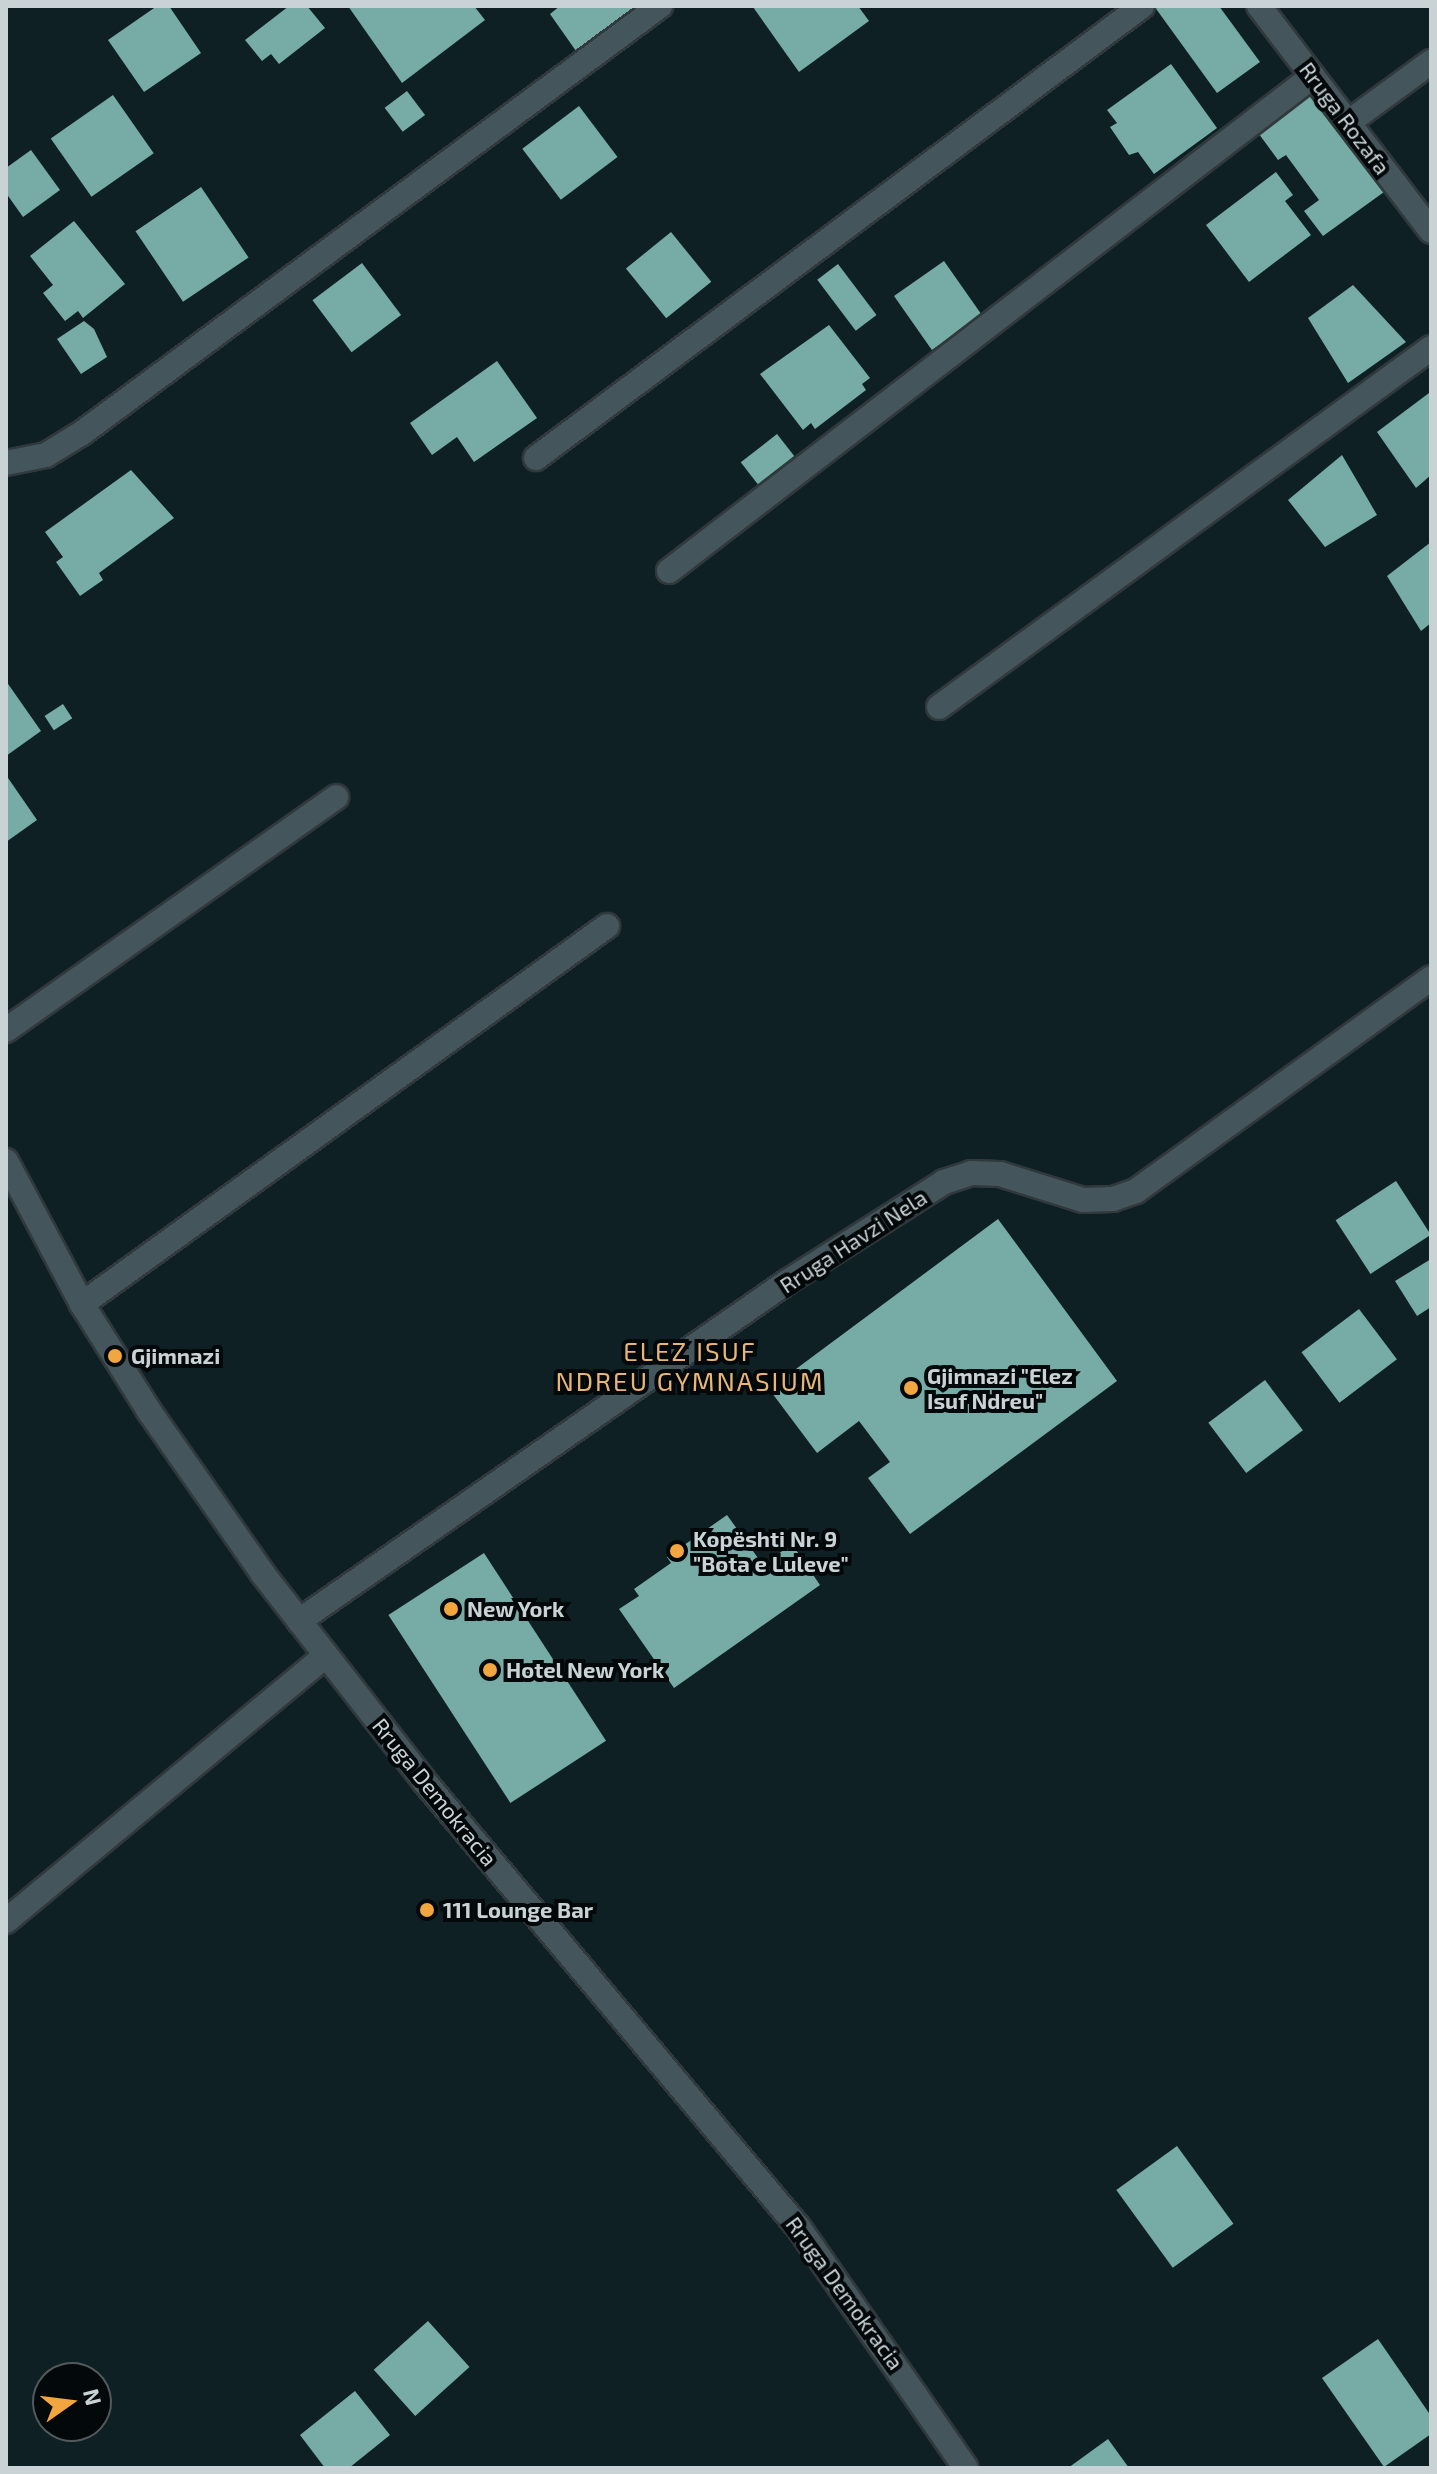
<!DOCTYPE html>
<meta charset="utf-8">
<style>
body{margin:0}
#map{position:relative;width:1437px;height:2474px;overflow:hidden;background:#0f2024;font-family:"Exo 2",sans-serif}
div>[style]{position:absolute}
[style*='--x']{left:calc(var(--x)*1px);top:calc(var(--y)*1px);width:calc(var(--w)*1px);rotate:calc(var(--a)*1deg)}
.building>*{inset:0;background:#76aba6;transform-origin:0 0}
.roads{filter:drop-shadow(2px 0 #30393d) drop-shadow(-2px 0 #30393d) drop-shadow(0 2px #30393d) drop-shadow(0 -2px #30393d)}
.service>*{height:24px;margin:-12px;padding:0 12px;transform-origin:12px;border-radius:12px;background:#44565b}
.minor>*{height:24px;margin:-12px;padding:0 12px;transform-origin:12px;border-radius:12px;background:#44565b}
.secondary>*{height:24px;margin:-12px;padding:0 12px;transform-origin:12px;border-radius:12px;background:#44565b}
.dots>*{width:22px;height:22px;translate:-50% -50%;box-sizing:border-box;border:4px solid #03080a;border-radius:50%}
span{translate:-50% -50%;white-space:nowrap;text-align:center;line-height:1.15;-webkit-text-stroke:8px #03080a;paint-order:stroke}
.street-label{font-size:22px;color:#c9d3d6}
.poi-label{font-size:22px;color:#c9d3d6;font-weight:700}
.left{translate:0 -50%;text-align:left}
.quarter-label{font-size:26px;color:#e9b576;letter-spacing:2px}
.frame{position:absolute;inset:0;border:8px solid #c9d3d6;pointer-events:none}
.north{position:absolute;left:32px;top:2362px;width:80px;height:80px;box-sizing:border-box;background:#03080a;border:2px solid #52595c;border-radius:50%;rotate:76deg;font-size:22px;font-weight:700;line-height:32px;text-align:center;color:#c9d3d6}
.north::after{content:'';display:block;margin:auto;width:28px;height:36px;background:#f1a640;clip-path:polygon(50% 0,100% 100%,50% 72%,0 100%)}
</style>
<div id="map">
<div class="building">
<i style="clip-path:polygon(157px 6px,169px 6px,201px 53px,144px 92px,108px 40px)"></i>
<i style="clip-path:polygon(289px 6px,307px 6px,325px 28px,279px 64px,271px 54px,262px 61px,245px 40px)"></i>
<i style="clip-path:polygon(348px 6px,474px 6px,485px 20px,402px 83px)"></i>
<i style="clip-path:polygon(560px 6px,638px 6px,576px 51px,550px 14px)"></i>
<i style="clip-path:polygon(858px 6px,869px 21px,799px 72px,753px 7px)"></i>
<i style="clip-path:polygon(1154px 6px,1219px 6px,1260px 62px,1217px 93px)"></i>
<i style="clip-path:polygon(1171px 64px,1217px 128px,1154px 174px,1138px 152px,1129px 155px,1110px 127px,1117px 123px,1107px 110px)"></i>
<i style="clip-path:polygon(1310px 90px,1384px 192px,1323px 236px,1304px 211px,1319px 200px,1286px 155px,1278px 160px,1256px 130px)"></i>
<i style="left:407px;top:91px;width:30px;height:28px;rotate:53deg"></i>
<i style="left:113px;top:95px;width:71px;height:76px;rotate:55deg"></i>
<i style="left:579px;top:106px;width:64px;height:71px;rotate:53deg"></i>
<i style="clip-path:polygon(31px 150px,60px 190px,23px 217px,6px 193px,6px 168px)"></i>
<i style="clip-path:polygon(1276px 172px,1293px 195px,1285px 201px,1311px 235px,1249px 282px,1206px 225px)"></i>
<i style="left:201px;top:187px;width:85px;height:79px;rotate:56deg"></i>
<i style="clip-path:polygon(74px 221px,125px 284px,83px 318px,78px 311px,65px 321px,43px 293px,53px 285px,30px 256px)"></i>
<i style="left:671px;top:232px;width:64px;height:58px;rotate:51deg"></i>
<i style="left:944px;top:261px;width:66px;height:61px;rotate:55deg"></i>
<i style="left:362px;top:263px;width:65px;height:62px;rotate:53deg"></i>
<i style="left:838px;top:264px;width:64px;height:26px;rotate:53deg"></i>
<i style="clip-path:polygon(1353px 285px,1406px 342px,1348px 383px,1308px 318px)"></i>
<i style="clip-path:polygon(84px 321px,94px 329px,107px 357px,81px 374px,57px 339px)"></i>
<i style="clip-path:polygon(829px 325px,870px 378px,862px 384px,866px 390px,815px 429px,811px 423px,803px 430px,760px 374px)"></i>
<i style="clip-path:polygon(497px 361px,537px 418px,474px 462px,457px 437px,432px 455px,410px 423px)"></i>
<i style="clip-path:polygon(1429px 393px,1431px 475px,1416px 488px,1377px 432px)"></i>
<i style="left:777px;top:434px;width:28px;height:46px;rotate:52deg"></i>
<i style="clip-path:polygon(1342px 455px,1377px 515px,1325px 547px,1288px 500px)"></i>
<i style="clip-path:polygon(131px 470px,174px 518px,99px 573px,103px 580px,80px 596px,56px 562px,63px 557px,45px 532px)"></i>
<i style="clip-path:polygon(1431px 542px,1431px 623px,1421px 631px,1387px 576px)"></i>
<i style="clip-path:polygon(6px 681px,41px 731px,6px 756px)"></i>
<i style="left:63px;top:704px;width:17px;height:22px;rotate:57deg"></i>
<i style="clip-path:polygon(6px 775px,37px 820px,6px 842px)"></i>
<i style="left:1396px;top:1181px;width:64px;height:72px;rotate:57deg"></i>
<i style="clip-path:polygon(998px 1219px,1117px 1381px,910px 1534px,868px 1478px,890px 1462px,859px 1421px,817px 1453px,769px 1389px)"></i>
<i style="clip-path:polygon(1431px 1259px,1431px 1307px,1417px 1316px,1395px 1281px)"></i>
<i style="left:1359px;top:1309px;width:63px;height:72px;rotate:53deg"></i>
<i style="left:1265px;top:1380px;width:63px;height:71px;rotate:53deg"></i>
<i style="clip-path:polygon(727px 1515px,763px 1565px,792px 1544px,820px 1585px,674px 1688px,619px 1609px,639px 1596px,634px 1589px,671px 1563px,667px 1557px)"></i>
<i style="left:484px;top:1553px;width:224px;height:114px;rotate:57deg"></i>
<i style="left:1177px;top:2146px;width:96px;height:75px;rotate:54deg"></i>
<i style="left:428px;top:2321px;width:62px;height:73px;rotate:48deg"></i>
<i style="clip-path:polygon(1378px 2339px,1431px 2416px,1431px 2434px,1384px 2467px,1322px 2378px)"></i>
<i style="clip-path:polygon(355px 2391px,390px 2435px,349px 2468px,325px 2468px,300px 2435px)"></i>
<i style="clip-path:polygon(1108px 2439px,1129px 2468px,1068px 2468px)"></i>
</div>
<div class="roads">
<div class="service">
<i style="--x:6;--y:1030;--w:404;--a:-35.2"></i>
<i style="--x:82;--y:1304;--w:647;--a:-35.75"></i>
</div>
<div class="minor">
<i style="--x:1259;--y:6;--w:283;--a:52.6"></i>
<i style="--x:1349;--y:122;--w:102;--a:-36.2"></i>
<i style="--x:536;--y:458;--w:756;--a:-36.72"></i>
<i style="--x:6;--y:463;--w:41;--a:-11.3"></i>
<i style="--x:46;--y:455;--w:42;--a:-31.4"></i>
<i style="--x:82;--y:433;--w:719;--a:-36.46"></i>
<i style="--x:669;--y:571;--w:812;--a:-37.55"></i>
<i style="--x:939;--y:707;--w:609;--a:-36.12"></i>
<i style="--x:299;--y:1621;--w:594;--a:-34.79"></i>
<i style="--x:787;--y:1282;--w:186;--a:-32.5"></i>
<i style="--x:944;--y:1182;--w:28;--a:-18"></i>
<i style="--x:971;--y:1173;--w:29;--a:2"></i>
<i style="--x:1000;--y:1174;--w:87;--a:17.4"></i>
<i style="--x:1083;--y:1200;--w:30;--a:-2"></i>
<i style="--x:1113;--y:1199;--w:24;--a:-19"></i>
<i style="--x:1136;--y:1191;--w:364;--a:-35.8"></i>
<i style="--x:6;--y:1921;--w:415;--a:-39.7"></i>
</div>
<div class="secondary">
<i style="--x:6;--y:1161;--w:162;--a:62"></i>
<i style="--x:82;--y:1304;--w:126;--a:57.9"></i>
<i style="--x:149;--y:1411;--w:199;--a:55"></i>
<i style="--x:263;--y:1574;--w:262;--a:52.1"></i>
<i style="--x:424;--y:1781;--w:583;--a:50.01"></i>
<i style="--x:799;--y:2228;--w:292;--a:55.2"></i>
</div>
</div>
<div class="dots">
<i style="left:115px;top:1356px;background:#f1a640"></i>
<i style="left:911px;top:1388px;background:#f1a640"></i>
<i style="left:677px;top:1551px;background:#f1a640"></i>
<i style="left:451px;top:1609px;background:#f1a640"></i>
<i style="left:490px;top:1670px;background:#f1a640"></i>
<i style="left:427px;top:1910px;background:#f1a640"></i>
</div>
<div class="street-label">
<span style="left:1345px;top:118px;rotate:53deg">Rruga Rozafa</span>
<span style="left:853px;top:1241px;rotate:-33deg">Rruga Havzi Nela</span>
<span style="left:435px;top:1792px;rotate:51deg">Rruga Demokracia</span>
<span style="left:845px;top:2293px;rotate:54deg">Rruga Demokracia</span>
</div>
<div class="poi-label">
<span class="left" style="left:131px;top:1356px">Gjimnazi</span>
<span class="left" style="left:927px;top:1388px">Gjimnazi "Elez<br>Isuf Ndreu"</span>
<span class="left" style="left:693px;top:1551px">Kopështi Nr. 9<br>"Bota e Luleve"</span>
<span class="left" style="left:467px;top:1609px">New York</span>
<span class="left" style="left:506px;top:1670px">Hotel New York</span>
<span class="left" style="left:443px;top:1910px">111 Lounge Bar</span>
</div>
<div class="quarter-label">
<span style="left:690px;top:1366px">ELEZ ISUF<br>NDREU GYMNASIUM</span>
</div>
<div class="frame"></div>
<div class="north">N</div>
</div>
